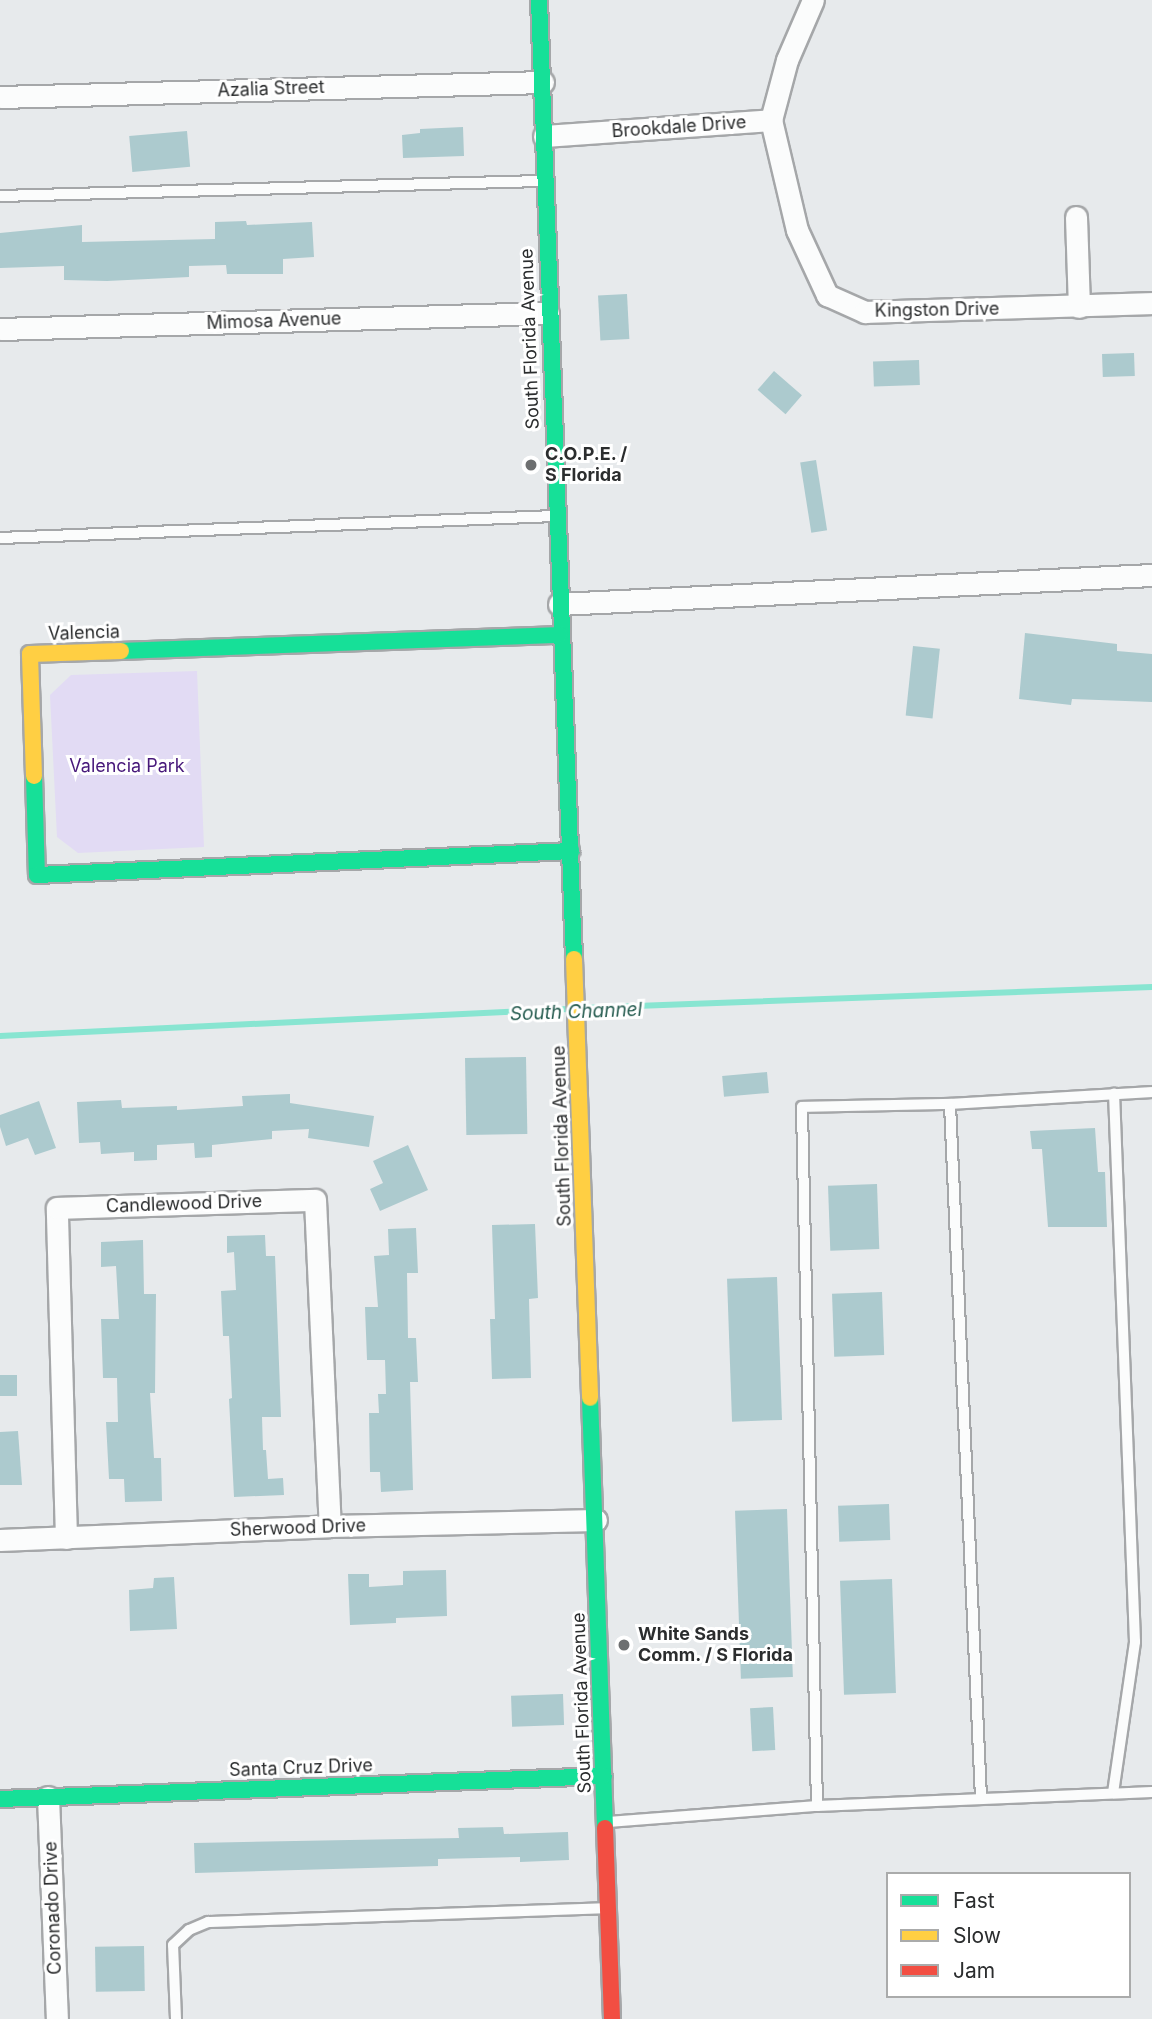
<!DOCTYPE html>
<style>
body{margin:0}
#map{position:relative;width:1152px;height:2019px;overflow:hidden;background:#e7eaec;font-family:Inter,sans-serif}
div>[style]{position:absolute}
[style*='--x']{left:calc(var(--x)*1px);top:calc(var(--y)*1px);width:calc(var(--w)*1px);rotate:calc(var(--a)*1deg)}
.green>*{inset:0;background:#e2dbf4}
.stream>*{height:6px;margin:-3px;padding:0 3px;transform-origin:3px;border-radius:3px;background:#88e5d1}
.building>*{inset:0;background:#accace;transform-origin:0 0}
.roads{filter:drop-shadow(2px 0 #a5a7a9) drop-shadow(-2px 0 #a5a7a9) drop-shadow(0 2px #a5a7a9) drop-shadow(0 -2px #a5a7a9)}
.lane>*{height:10px;margin:-5px;padding:0 5px;transform-origin:5px;border-radius:5px;background:#fbfcfc}
.street>*{height:21px;margin:-10.5px;padding:0 10.5px;transform-origin:10.5px;border-radius:10.5px;background:#fbfcfc}
.fast>*{height:16px;margin:-8px;padding:0 8px;transform-origin:8px;border-radius:8px;background:#16e098}
.slow>*{height:16px;margin:-8px;padding:0 8px;transform-origin:8px;border-radius:8px;background:#ffcf43}
.jam>*{height:16px;margin:-8px;padding:0 8px;transform-origin:8px;border-radius:8px;background:#f24e42}
.dots>*{width:19px;height:19px;translate:-50% -50%;box-sizing:border-box;border:4px solid #fff;border-radius:50%}
span{translate:-50% -50%;white-space:nowrap;text-align:center;line-height:1.15;-webkit-text-stroke:6px #fff;paint-order:stroke}
.street-label{font-size:18px;color:#2b2d2e}
.poi-label{font-size:18px;color:#2b2d2e;font-weight:700}
.left{translate:0 -50%;text-align:left}
.park-label{font-size:18px;color:#47187a}
.water-label{font-size:19px;color:#265c50;font-style:italic}
.legend{position:absolute;left:886px;top:1872px;width:245px;height:126px;box-sizing:border-box;background:#fff;border:2px solid #aaabab;margin:0;padding:9px 12px;list-style:none;font-size:21px;color:#2b2d2e}
.legend li{display:flex;align-items:center;gap:14px;height:35px}
.legend b{width:35px;border:2px solid #aaabab}
</style>
<div id="map">
<div class="green">
<i style="clip-path:polygon(197px 671px,204px 847px,78px 853px,57px 837px,50px 695px,71px 675px)"></i>
</div>
<div class="stream">
<i style="--x:582;--y:1008;--w:570;--a:-2.11"></i>
<i style="--x:0;--y:1036;--w:569;--a:-2.72"></i>
</div>
<div class="building">
<i style="clip-path:polygon(463px 127px,464px 156px,403px 158px,402px 135px,420px 133px,420px 129px)"></i>
<i style="left:187px;top:131px;width:36px;height:58px;rotate:85deg"></i>
<i style="clip-path:polygon(246px 221px,247px 225px,312px 222px,314px 257px,283px 259px,283px 274px,227px 274px,226px 265px,189px 266px,189px 277px,107px 281px,64px 280px,64px 266px,0 268px,0 233px,82px 225px,82px 242px,215px 239px,215px 222px)"></i>
<i style="left:627px;top:294px;width:45px;height:29px;rotate:87deg"></i>
<i style="left:1134px;top:353px;width:23px;height:32px;rotate:88deg"></i>
<i style="left:919px;top:360px;width:25px;height:46px;rotate:88deg"></i>
<i style="left:774px;top:371px;width:37px;height:25px;rotate:41deg"></i>
<i style="left:816px;top:460px;width:71px;height:16px;rotate:81deg"></i>
<i style="clip-path:polygon(1025px 633px,1117px 644px,1117px 651px,1152px 654px,1152px 702px,1072px 699px,1071px 705px,1019px 699px)"></i>
<i style="left:913px;top:646px;width:27px;height:70px;rotate:6deg"></i>
<i style="left:526px;top:1057px;width:77px;height:61px;rotate:89deg"></i>
<i style="left:767px;top:1072px;width:21px;height:45px;rotate:85deg"></i>
<i style="clip-path:polygon(290px 1094px,290px 1103px,374px 1116px,369px 1147px,308px 1138px,309px 1129px,272px 1131px,272px 1139px,212px 1145px,212px 1157px,195px 1158px,194px 1143px,157px 1145px,157px 1160px,134px 1161px,134px 1152px,101px 1154px,100px 1142px,79px 1143px,77px 1102px,121px 1100px,122px 1108px,177px 1106px,177px 1110px,243px 1106px,242px 1096px)"></i>
<i style="clip-path:polygon(39px 1101px,56px 1148px,35px 1155px,28px 1138px,6px 1146px,0 1127px,0 1115px)"></i>
<i style="clip-path:polygon(1095px 1128px,1098px 1172px,1105px 1172px,1107px 1227px,1048px 1227px,1042px 1149px,1032px 1149px,1030px 1131px)"></i>
<i style="clip-path:polygon(408px 1145px,428px 1190px,380px 1211px,370px 1189px,383px 1183px,373px 1161px)"></i>
<i style="left:877px;top:1184px;width:65px;height:49px;rotate:88deg"></i>
<i style="clip-path:polygon(535px 1224px,538px 1298px,529px 1299px,531px 1378px,492px 1379px,490px 1319px,495px 1319px,492px 1225px)"></i>
<i style="clip-path:polygon(416px 1228px,418px 1273px,407px 1273px,408px 1338px,416px 1338px,418px 1382px,410px 1382px,413px 1490px,381px 1492px,380px 1472px,370px 1472px,369px 1413px,379px 1413px,378px 1394px,386px 1394px,385px 1360px,367px 1360px,365px 1307px,378px 1307px,374px 1256px,389px 1255px,388px 1229px)"></i>
<i style="clip-path:polygon(265px 1235px,266px 1256px,275px 1256px,281px 1417px,262px 1417px,263px 1450px,266px 1450px,268px 1479px,283px 1478px,284px 1495px,234px 1497px,229px 1399px,232px 1398px,229px 1336px,223px 1336px,221px 1291px,236px 1290px,234px 1252px,227px 1253px,227px 1236px)"></i>
<i style="clip-path:polygon(143px 1240px,144px 1294px,156px 1294px,155px 1393px,150px 1393px,154px 1458px,161px 1458px,162px 1501px,125px 1502px,124px 1479px,109px 1479px,106px 1422px,118px 1422px,117px 1378px,103px 1378px,101px 1319px,119px 1319px,116px 1266px,101px 1267px,101px 1242px)"></i>
<i style="left:777px;top:1277px;width:143px;height:50px;rotate:88deg"></i>
<i style="left:882px;top:1292px;width:63px;height:50px;rotate:88deg"></i>
<i style="left:17px;top:1375px;width:21px;height:17px;rotate:90deg"></i>
<i style="clip-path:polygon(18px 1431px,22px 1485px,0 1485px,0 1432px)"></i>
<i style="left:889px;top:1504px;width:36px;height:51px;rotate:88deg"></i>
<i style="left:787px;top:1509px;width:168px;height:52px;rotate:88deg"></i>
<i style="clip-path:polygon(446px 1570px,447px 1616px,396px 1618px,396px 1623px,350px 1625px,348px 1574px,369px 1574px,369px 1587px,403px 1585px,403px 1571px)"></i>
<i style="clip-path:polygon(174px 1577px,177px 1629px,130px 1631px,129px 1590px,153px 1588px,154px 1578px)"></i>
<i style="left:892px;top:1579px;width:114px;height:52px;rotate:88deg"></i>
<i style="left:563px;top:1694px;width:31px;height:52px;rotate:88deg"></i>
<i style="left:773px;top:1707px;width:43px;height:23px;rotate:87deg"></i>
<i style="clip-path:polygon(503px 1827px,504px 1834px,568px 1832px,569px 1860px,520px 1862px,520px 1857px,438px 1859px,438px 1866px,195px 1873px,194px 1843px,459px 1838px,458px 1828px)"></i>
<i style="left:144px;top:1946px;width:45px;height:49px;rotate:89deg"></i>
</div>
<div class="roads">
<div class="lane">
<i style="--x:0;--y:196;--w:542;--a:-1.59"></i>
<i style="--x:0;--y:538;--w:556;--a:-2.27"></i>
<i style="--x:1113;--y:1793;--w:153;--a:-81.7"></i>
<i style="--x:1135;--y:1642;--w:549;--a:-92.19"></i>
<i style="--x:981;--y:1798;--w:695;--a:-92.56"></i>
<i style="--x:950;--y:1104;--w:202;--a:-3.4"></i>
<i style="--x:817;--y:1806;--w:699;--a:-91.23"></i>
<i style="--x:802;--y:1107;--w:148;--a:-1.2"></i>
<i style="--x:608;--y:1822;--w:210;--a:-4.4"></i>
<i style="--x:817;--y:1806;--w:335;--a:-2.4"></i>
<i style="--x:176;--y:2019;--w:74;--a:-92.3"></i>
<i style="--x:173;--y:1945;--w:22;--a:-43"></i>
<i style="--x:189;--y:1930;--w:21;--a:-23"></i>
<i style="--x:208;--y:1922;--w:398;--a:-2"></i>
</div>
<div class="street">
<i style="--x:0;--y:97;--w:543;--a:-1.58"></i>
<i style="--x:771;--y:120;--w:113;--a:76.7"></i>
<i style="--x:797;--y:230;--w:72;--a:65.2"></i>
<i style="--x:827;--y:295;--w:42;--a:24.1"></i>
<i style="--x:865;--y:312;--w:287;--a:-1.8"></i>
<i style="--x:544;--y:136;--w:228;--a:-4"></i>
<i style="--x:771;--y:120;--w:62;--a:-75.1"></i>
<i style="--x:787;--y:60;--w:65;--a:-66.6"></i>
<i style="--x:1076;--y:217;--w:90;--a:88.1"></i>
<i style="--x:0;--y:329;--w:548;--a:-1.67"></i>
<i style="--x:559;--y:604;--w:594;--a:-2.8"></i>
<i style="--x:66;--y:1538;--w:330;--a:-91.6"></i>
<i style="--x:57;--y:1208;--w:258;--a:-1.8"></i>
<i style="--x:315;--y:1200;--w:326;--a:87.4"></i>
<i style="--x:0;--y:1540;--w:330;--a:-2.4"></i>
<i style="--x:330;--y:1526;--w:266;--a:-1.3"></i>
<i style="--x:48;--y:1797;--w:222;--a:87.7"></i>
</div>
<div class="fast">
<i style="--x:539;--y:0;--w:960;--a:87.91"></i>
<i style="--x:121;--y:651;--w:439;--a:-2.1"></i>
<i style="--x:34;--y:776;--w:99;--a:88.3"></i>
<i style="--x:37;--y:875;--w:535;--a:-2.57"></i>
<i style="--x:590;--y:1398;--w:430;--a:88"></i>
<i style="--x:0;--y:1799;--w:604;--a:-2.18"></i>
</div>
<div class="slow">
<i style="--x:34;--y:776;--w:122;--a:-91.9"></i>
<i style="--x:30;--y:654;--w:91;--a:-1.9"></i>
<i style="--x:574;--y:959;--w:439;--a:87.9"></i>
</div>
<div class="jam">
<i style="--x:605;--y:1828;--w:191;--a:87.9"></i>
</div>
</div>
<div class="dots">
<i style="left:531px;top:465px;background:#6d6f70"></i>
<i style="left:624px;top:1645px;background:#6d6f70"></i>
</div>
<div class="street-label">
<span style="left:271px;top:89px;rotate:-2deg">Azalia Street</span>
<span style="left:679px;top:127px;rotate:-4deg">Brookdale Drive</span>
<span style="left:937px;top:310px;rotate:-1deg">Kingston Drive</span>
<span style="left:274px;top:321px;rotate:-2deg">Mimosa Avenue</span>
<span style="left:530px;top:339px;rotate:-92deg">South Florida Avenue</span>
<span style="left:84px;top:633px;rotate:-2deg">Valencia</span>
<span style="left:562px;top:1136px;rotate:-92deg">South Florida Avenue</span>
<span style="left:184px;top:1204px;rotate:-2deg">Candlewood Drive</span>
<span style="left:298px;top:1528px;rotate:-2deg">Sherwood Drive</span>
<span style="left:582px;top:1703px;rotate:-92deg">South Florida Avenue</span>
<span style="left:301px;top:1768px;rotate:-2deg">Santa Cruz Drive</span>
<span style="left:53px;top:1908px;rotate:-92deg">Coronado Drive</span>
</div>
<div class="poi-label">
<span class="left" style="left:545px;top:465px">C.O.P.E. /<br>S Florida</span>
<span class="left" style="left:638px;top:1645px">White Sands<br>Comm. / S Florida</span>
</div>
<div class="park-label">
<span style="left:127px;top:766px">Valencia Park</span>
</div>
<div class="water-label">
<span style="left:576px;top:1012px;rotate:-2deg">South Channel</span>
</div>
<ul class="legend">
<li><b style="height:9px;background:#16e098"></b>Fast</li>
<li><b style="height:9px;background:#ffcf43"></b>Slow</li>
<li><b style="height:9px;background:#f24e42"></b>Jam</li>
</ul>
</div>
